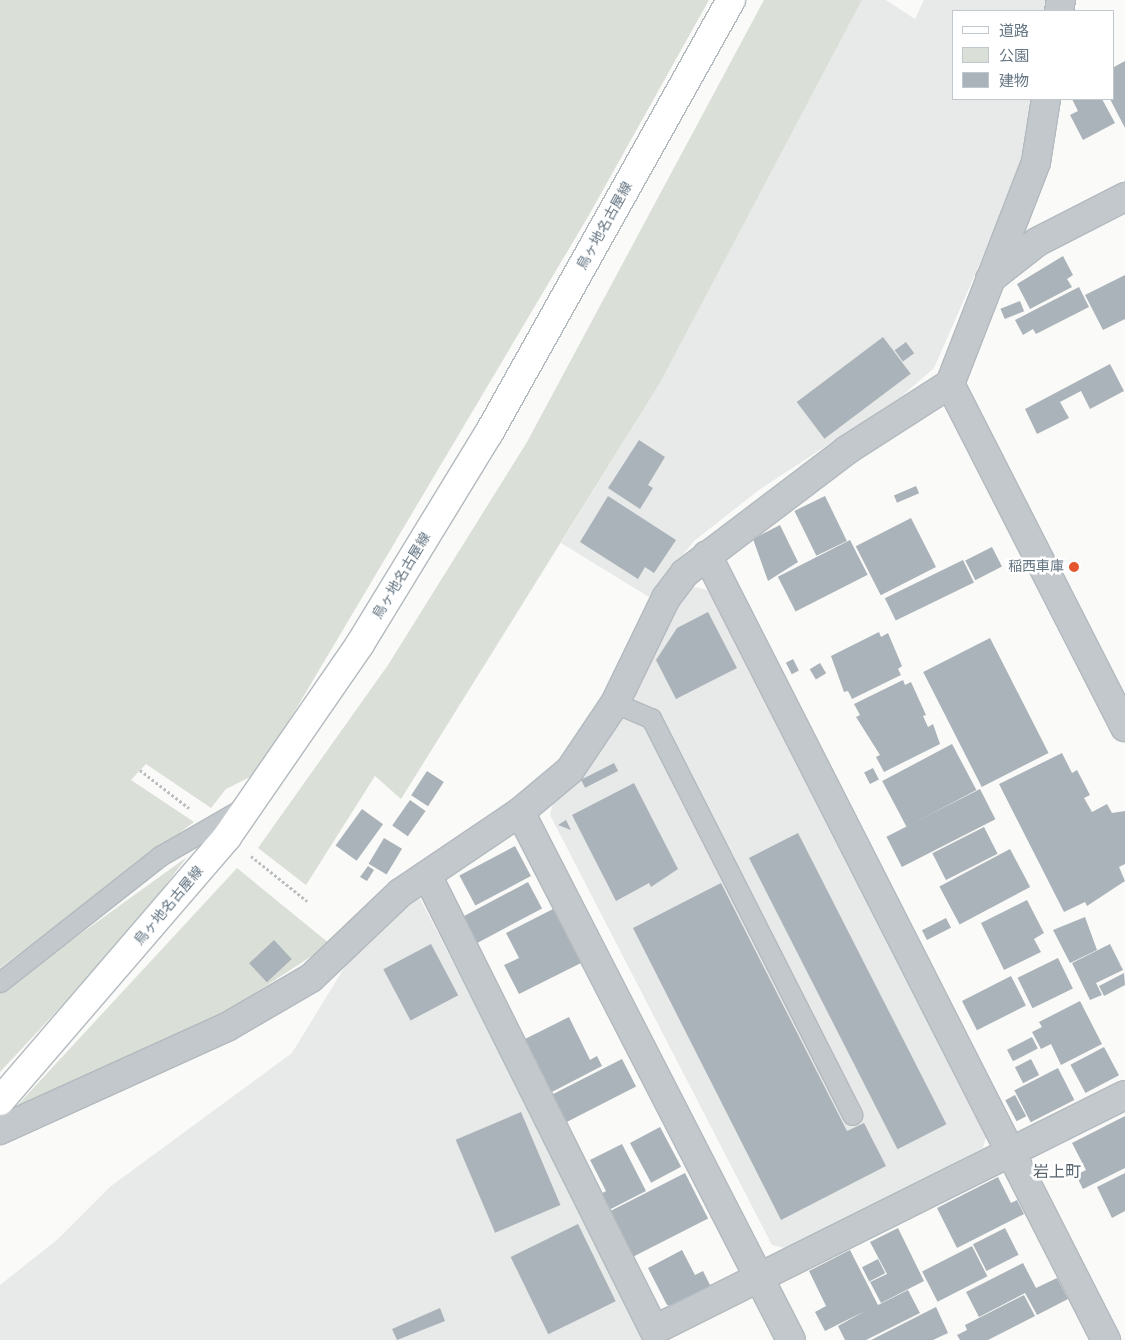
<!DOCTYPE html>
<meta charset="utf-8">
<style>
body{margin:0}
#map{position:relative;width:1125px;height:1340px;overflow:hidden;background:#fafaf8;font-family:"Fira Sans","Noto Sans JP",sans-serif}
div>[style]{position:absolute}
[style*='--x']{left:calc(var(--x)*1px);top:calc(var(--y)*1px);width:calc(var(--w)*1px);rotate:calc(var(--a)*1deg)}
.built>*{inset:0;background:#e8e9e9}
.green>*{inset:0;background:#dadfd7}
.building>*{inset:0;background:#aab3b9;transform-origin:0 0}
.path>*{height:3px;margin-top:-1.5px;transform-origin:0;background:repeating-linear-gradient(90deg,#bbbfc2 0 2.5px,transparent 0 5px)}
.roads{filter:drop-shadow(1px 0 #b3babf) drop-shadow(-1px 0 #b3babf) drop-shadow(0 1px #b3babf) drop-shadow(0 -1px #b3babf)}
.service>*{height:19px;margin:-9.5px;padding:0 9.5px;transform-origin:9.5px;border-radius:9.5px;background:#c3c8cc}
.minor>*{height:28px;margin:-14px;padding:0 14px;transform-origin:14px;border-radius:14px;background:#c3c8cc}
.tertiary>*{height:28px;margin:-14px;padding:0 14px;transform-origin:14px;border-radius:14px;background:#c3c8cc}
.secondary>*{height:28px;margin:-14px;padding:0 14px;transform-origin:14px;border-radius:14px;background:#fff}
.dots>*{width:14px;height:14px;translate:-50% -50%;box-sizing:border-box;border:2px solid #fff;border-radius:50%}
span{translate:-50% -50%;white-space:nowrap;text-align:center;line-height:1.15;-webkit-text-stroke:5px #fff;paint-order:stroke}
.street-label{font-size:14px;color:#657683}
.poi-label{font-size:14px;color:#657683}
.right{translate:-100% -50%;text-align:right}
.quarter-label{font-size:16px;color:#57646e}
.legend{position:absolute;left:952px;top:10px;width:162px;height:90px;box-sizing:border-box;background:#fff;border:1px solid #c1c8cd;margin:0;padding:6px 9px;list-style:none;font-size:15px;color:#657683}
.legend li{display:flex;align-items:center;gap:10px;height:25px}
.legend b{width:25px;border:1px solid #c1c8cd}
</style>
<div id="map">
<div class="built">
<i style="clip-path:polygon(862px 0,886px 0,915px 19px,924px 0,1050px 0,1048px 11px,954px 11px,954px 99px,1034px 99px,1024px 163px,934px 368px,902px 396px,759px 490px,694px 541px,649px 597px,561px 543px,660px 383px)"></i>
<i style="clip-path:polygon(694px 587px,713px 591px,987px 1133px,983px 1148px,789px 1249px,772px 1245px,550px 815px,554px 799px,607px 742px,675px 606px)"></i>
<i style="clip-path:polygon(416px 891px,649px 1340px,0 1340px,0 1285px,58px 1239px,111px 1186px,292px 1053px,352px 955px)"></i>
</div>
<div class="green">
<i style="clip-path:polygon(0 0,709px 0,589px 215px,258px 773px,226px 789px,211px 808px,146px 764px,131px 780px,194px 822px,0 968px)"></i>
<i style="clip-path:polygon(764px 0,862px 0,660px 383px,401px 799px,375px 776px,306px 885px,258px 848px,388px 665px,527px 442px)"></i>
<i style="clip-path:polygon(187px 857px,126px 937px,0 1072px,0 992px)"></i>
<i style="clip-path:polygon(237px 868px,330px 944px,223px 1014px,14px 1109px)"></i>
</div>
<div class="building">
<i style="clip-path:polygon(1125px 61px,1125px 128px,1110px 99px,1114px 99px,1114px 67px)"></i>
<i style="clip-path:polygon(1072px 99px,1102px 99px,1115px 123px,1083px 140px,1070px 115px,1078px 111px)"></i>
<i style="clip-path:polygon(1063px 256px,1073px 275px,1067px 279px,1072px 287px,1030px 309px,1017px 284px)"></i>
<i style="clip-path:polygon(1125px 275px,1125px 319px,1103px 330px,1085px 295px)"></i>
<i style="clip-path:polygon(1079px 287px,1089px 307px,1036px 334px,1033px 329px,1023px 335px,1015px 320px)"></i>
<i style="left:1020px;top:301px;width:11px;height:21px;rotate:68deg"></i>
<i style="left:883px;top:337px;width:46px;height:108px;rotate:53deg"></i>
<i style="left:906px;top:342px;width:14px;height:14px;rotate:54deg"></i>
<i style="clip-path:polygon(1110px 364px,1124px 391px,1090px 409px,1081px 391px,1060px 402px,1069px 418px,1037px 434px,1025px 409px)"></i>
<i style="clip-path:polygon(639px 440px,665px 457px,648px 485px,653px 488px,640px 509px,608px 488px)"></i>
<i style="left:916px;top:486px;width:8px;height:24px;rotate:67deg"></i>
<i style="clip-path:polygon(608px 496px,676px 540px,654px 573px,645px 567px,638px 579px,580px 542px)"></i>
<i style="left:825px;top:496px;width:50px;height:34px;rotate:64deg"></i>
<i style="left:911px;top:518px;width:55px;height:62px;rotate:63deg"></i>
<i style="clip-path:polygon(780px 525px,798px 562px,768px 581px,753px 539px)"></i>
<i style="left:850px;top:540px;width:39px;height:81px;rotate:63deg"></i>
<i style="left:992px;top:547px;width:22px;height:30px;rotate:63deg"></i>
<i style="left:963px;top:560px;width:25px;height:87px;rotate:64deg"></i>
<i style="clip-path:polygon(708px 612px,737px 668px,676px 699px,656px 660px,677px 628px)"></i>
<i style="clip-path:polygon(879px 632px,881px 637px,888px 633px,902px 666px,898px 669px,901px 675px,852px 699px,848px 691px,844px 692px,831px 656px)"></i>
<i style="left:990px;top:638px;width:129px;height:75px;rotate:63deg"></i>
<i style="left:793px;top:659px;width:13px;height:8px;rotate:63deg"></i>
<i style="left:820px;top:663px;width:12px;height:12px;rotate:59deg"></i>
<i style="clip-path:polygon(903px 680px,905px 685px,911px 682px,926px 715px,923px 716px,928px 727px,933px 724px,940px 744px,884px 772px,876px 757px,880px 755px,856px 717px,860px 715px,854px 704px)"></i>
<i style="left:952px;top:744px;width:52px;height:79px;rotate:62deg"></i>
<i style="clip-path:polygon(1062px 753px,1072px 773px,1077px 770px,1090px 795px,1084px 798px,1092px 812px,1107px 804px,1112px 813px,1125px 811px,1125px 864px,1119px 867px,1125px 881px,1087px 906px,1085px 902px,1064px 912px,999px 784px)"></i>
<i style="left:614px;top:763px;width:9px;height:37px;rotate:63deg"></i>
<i style="left:873px;top:768px;width:13px;height:10px;rotate:63deg"></i>
<i style="left:427px;top:771px;width:20px;height:29px;rotate:33deg"></i>
<i style="clip-path:polygon(634px 783px,678px 869px,651px 887px,649px 883px,616px 901px,572px 815px)"></i>
<i style="left:980px;top:789px;width:34px;height:105px;rotate:63deg"></i>
<i style="left:410px;top:800px;width:19px;height:31px;rotate:35deg"></i>
<i style="left:362px;top:809px;width:26px;height:45px;rotate:36deg"></i>
<i style="clip-path:polygon(566px 820px,571px 830px,558px 825px)"></i>
<i style="left:984px;top:827px;width:30px;height:58px;rotate:63deg"></i>
<i style="left:798px;top:833px;width:327px;height:55px;rotate:63deg"></i>
<i style="left:384px;top:838px;width:21px;height:30px;rotate:31deg"></i>
<i style="left:515px;top:846px;width:34px;height:63px;rotate:62deg"></i>
<i style="left:1010px;top:849px;width:43px;height:80px;rotate:62deg"></i>
<i style="clip-path:polygon(368px 866px,374px 870px,367px 881px,360px 877px)"></i>
<i style="left:528px;top:882px;width:30px;height:75px;rotate:62deg"></i>
<i style="clip-path:polygon(721px 883px,847px 1131px,864px 1123px,886px 1166px,781px 1220px,633px 928px)"></i>
<i style="clip-path:polygon(1027px 900px,1044px 933px,1034px 939px,1041px 952px,1004px 970px,981px 923px)"></i>
<i style="clip-path:polygon(553px 909px,581px 963px,519px 994px,504px 965px,519px 958px,506px 933px)"></i>
<i style="clip-path:polygon(1085px 917px,1097px 950px,1070px 963px,1053px 930px)"></i>
<i style="left:946px;top:918px;width:11px;height:27px;rotate:63deg"></i>
<i style="left:274px;top:940px;width:26px;height:34px;rotate:47deg"></i>
<i style="left:431px;top:944px;width:58px;height:54px;rotate:62deg"></i>
<i style="clip-path:polygon(1110px 944px,1123px 970px,1096px 983px,1102px 995px,1090px 1000px,1072px 963px)"></i>
<i style="left:1058px;top:958px;width:34px;height:45px;rotate:64deg"></i>
<i style="clip-path:polygon(1124px 973px,1125px 985px,1104px 996px,1099px 986px)"></i>
<i style="left:1011px;top:976px;width:33px;height:55px;rotate:63deg"></i>
<i style="clip-path:polygon(1080px 1001px,1102px 1044px,1061px 1065px,1051px 1044px,1041px 1049px,1032px 1032px,1042px 1027px,1039px 1022px)"></i>
<i style="clip-path:polygon(569px 1017px,590px 1060px,597px 1056px,602px 1066px,550px 1093px,523px 1040px)"></i>
<i style="left:1032px;top:1037px;width:13px;height:28px;rotate:63deg"></i>
<i style="left:1104px;top:1047px;width:32px;height:38px;rotate:62deg"></i>
<i style="left:622px;top:1059px;width:31px;height:80px;rotate:63deg"></i>
<i style="left:1031px;top:1059px;width:18px;height:18px;rotate:63deg"></i>
<i style="left:1058px;top:1068px;width:36px;height:49px;rotate:63deg"></i>
<i style="left:1015px;top:1095px;width:24px;height:11px;rotate:62deg"></i>
<i style="left:521px;top:1112px;width:101px;height:71px;rotate:67deg"></i>
<i style="clip-path:polygon(1125px 1116px,1125px 1168px,1083px 1189px,1076px 1175px,1086px 1170px,1072px 1143px)"></i>
<i style="left:660px;top:1127px;width:45px;height:34px;rotate:62deg"></i>
<i style="clip-path:polygon(622px 1144px,646px 1191px,607px 1211px,599px 1195px,606px 1191px,590px 1160px)"></i>
<i style="left:685px;top:1173px;width:51px;height:87px;rotate:63deg"></i>
<i style="clip-path:polygon(1125px 1173px,1125px 1211px,1112px 1218px,1097px 1187px)"></i>
<i style="clip-path:polygon(998px 1177px,1011px 1203px,1017px 1200px,1024px 1214px,957px 1248px,937px 1208px)"></i>
<i style="left:578px;top:1224px;width:86px;height:75px;rotate:64deg"></i>
<i style="clip-path:polygon(898px 1228px,924px 1281px,881px 1303px,870px 1282px,887px 1274px,870px 1242px)"></i>
<i style="left:1005px;top:1228px;width:30px;height:36px;rotate:63deg"></i>
<i style="left:972px;top:1246px;width:34px;height:56px;rotate:63deg"></i>
<i style="clip-path:polygon(682px 1250px,695px 1275px,703px 1271px,711px 1287px,675px 1306px,667px 1305px,648px 1268px)"></i>
<i style="clip-path:polygon(850px 1250px,878px 1305px,908px 1290px,920px 1313px,866px 1340px,845px 1340px,838px 1326px,865px 1311px,825px 1331px,815px 1312px,826px 1306px,809px 1271px)"></i>
<i style="left:878px;top:1259px;width:16px;height:18px;rotate:63deg"></i>
<i style="clip-path:polygon(1023px 1263px,1036px 1288px,1057px 1278px,1068px 1299px,1037px 1315px,1025px 1293px,979px 1317px,966px 1292px)"></i>
<i style="clip-path:polygon(1024px 1295px,1035px 1316px,988px 1340px,960px 1340px,957px 1335px,967px 1330px,965px 1325px)"></i>
<i style="clip-path:polygon(936px 1307px,948px 1333px,933px 1340px,871px 1340px)"></i>
<i style="clip-path:polygon(440px 1308px,445px 1321px,397px 1340px,392px 1329px)"></i>
</div>
<div class="path">
<i style="--x:140;--y:770;--w:62;--a:37.8"></i>
<i style="--x:251;--y:856;--w:72;--a:38.8"></i>
</div>
<div class="roads">
<div class="service">
<i style="--x:615;--y:703;--w:39;--a:23"></i>
<i style="--x:651;--y:718;--w:445;--a:63.1"></i>
<i style="--x:0;--y:982;--w:204;--a:-38.2"></i>
<i style="--x:160;--y:856;--w:98;--a:-30"></i>
</div>
<div class="minor">
<i style="--x:1059;--y:11;--w:11;--a:-80"></i>
<i style="--x:990;--y:279;--w:60;--a:-38.2"></i>
<i style="--x:1037;--y:242;--w:99;--a:-27.1"></i>
<i style="--x:707;--y:555;--w:881;--a:63.06"></i>
<i style="--x:520;--y:812;--w:593;--a:62.83"></i>
<i style="--x:427;--y:875;--w:508;--a:63.49"></i>
<i style="--x:654;--y:1330;--w:526;--a:-26.52"></i>
<i style="--x:0;--y:1130;--w:249;--a:-24.4"></i>
<i style="--x:227;--y:1027;--w:97;--a:-30.3"></i>
<i style="--x:311;--y:978;--w:123;--a:-43.7"></i>
<i style="--x:400;--y:893;--w:145;--a:-34"></i>
<i style="--x:520;--y:812;--w:65;--a:-40"></i>
<i style="--x:570;--y:770;--w:81;--a:-56.1"></i>
<i style="--x:615;--y:703;--w:117;--a:-64.1"></i>
<i style="--x:666;--y:598;--w:31;--a:-53"></i>
<i style="--x:685;--y:573;--w:203;--a:-37.2"></i>
<i style="--x:847;--y:450;--w:122;--a:-32.7"></i>
<i style="--x:950;--y:384;--w:238;--a:-68.8"></i>
<i style="--x:1036;--y:162;--w:64;--a:-81"></i>
</div>
<div class="tertiary">
<i style="--x:950;--y:384;--w:385;--a:63"></i>
</div>
<div class="secondary">
<i style="--x:0;--y:1101;--w:348;--a:-49.3"></i>
<i style="--x:227;--y:837;--w:234;--a:-55.4"></i>
<i style="--x:360;--y:644;--w:247;--a:-58.6"></i>
<i style="--x:489;--y:433;--w:496;--a:-60.8"></i>
</div>
</div>
<div class="dots">
<i style="left:1074px;top:567px;background:#e4572e"></i>
</div>
<div class="street-label">
<span style="left:605px;top:226px;rotate:-61deg">鳥ヶ地名古屋線</span>
<span style="left:402px;top:576px;rotate:-59deg">鳥ヶ地名古屋線</span>
<span style="left:169px;top:906px;rotate:-50deg">鳥ヶ地名古屋線</span>
</div>
<div class="poi-label">
<span class="right" style="left:1064px;top:567px">稲西車庫</span>
</div>
<div class="quarter-label">
<span style="left:1057px;top:1172px">岩上町</span>
</div>
<ul class="legend">
<li><b style="height:6px;background:#fff"></b>道路</li>
<li><b style="height:14px;background:#dadfd7"></b>公園</li>
<li><b style="height:14px;background:#aab3b9"></b>建物</li>
</ul>
</div>
